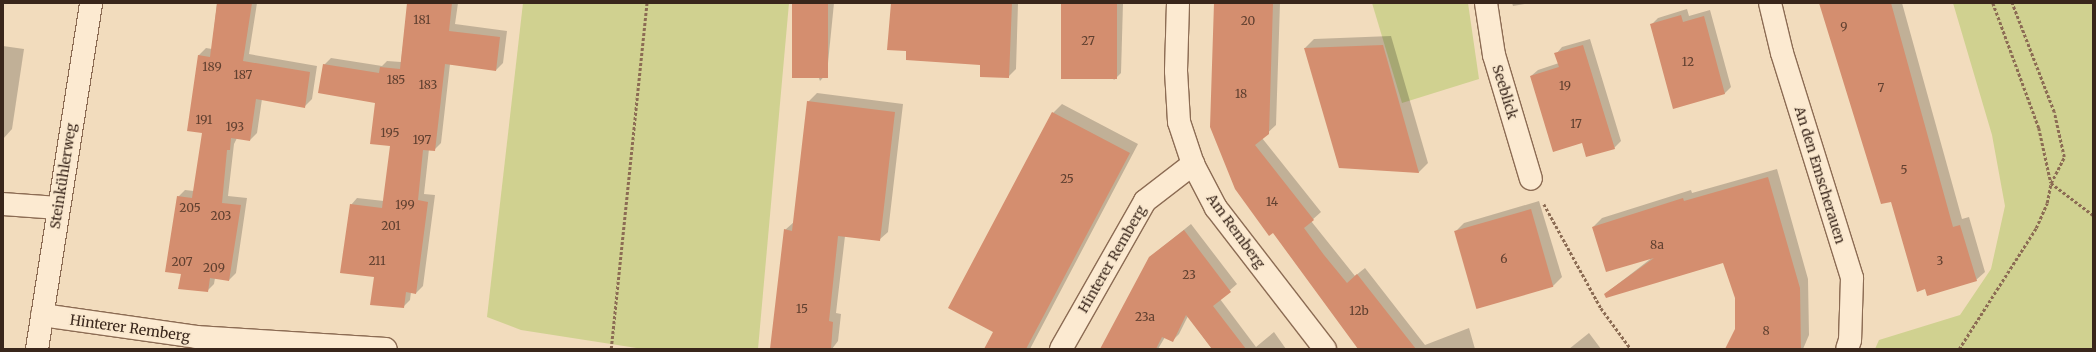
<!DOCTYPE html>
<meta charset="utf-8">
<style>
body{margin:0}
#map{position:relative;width:2096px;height:352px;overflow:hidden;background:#f2dcbd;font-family:Merriweather,serif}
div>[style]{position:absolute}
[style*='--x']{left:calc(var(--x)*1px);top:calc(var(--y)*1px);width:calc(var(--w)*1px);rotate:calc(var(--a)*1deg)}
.green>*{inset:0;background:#d0d190}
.shadow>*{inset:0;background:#0003}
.building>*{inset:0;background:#d48e6f;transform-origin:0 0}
.path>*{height:2.5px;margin-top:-1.25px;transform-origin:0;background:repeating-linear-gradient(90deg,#8c6c54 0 3px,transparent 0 5px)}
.roads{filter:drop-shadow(1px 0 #8c6c54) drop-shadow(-1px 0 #8c6c54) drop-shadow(0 1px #8c6c54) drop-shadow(0 -1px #8c6c54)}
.minor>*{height:22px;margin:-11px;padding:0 11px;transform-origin:11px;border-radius:11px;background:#fcead1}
.tertiary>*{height:22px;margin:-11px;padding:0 11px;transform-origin:11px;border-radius:11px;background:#fcead1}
span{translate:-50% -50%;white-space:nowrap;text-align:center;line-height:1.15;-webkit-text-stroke:3.5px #f9e7cd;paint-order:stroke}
.number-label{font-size:12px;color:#604030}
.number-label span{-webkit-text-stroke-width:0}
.street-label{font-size:14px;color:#39261b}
.frame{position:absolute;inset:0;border:4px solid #39261b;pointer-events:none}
</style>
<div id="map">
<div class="green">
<i style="clip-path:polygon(523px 3px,789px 3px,758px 349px,643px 349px,521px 330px,487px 317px)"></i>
<i style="clip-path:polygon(1372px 3px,1468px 3px,1479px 79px,1402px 103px)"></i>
<i style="clip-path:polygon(1953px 3px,2093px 3px,2093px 349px,1875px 349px,1879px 340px,1960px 315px,1991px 269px,2005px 206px,1992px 135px)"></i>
</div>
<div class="shadow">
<i style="clip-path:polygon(217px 3px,257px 3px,249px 54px,317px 66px,312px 99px,305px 106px,262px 99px,257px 133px,250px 140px,237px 138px,234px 144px,228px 196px,247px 198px,236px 273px,229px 280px,215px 278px,214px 284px,207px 291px,182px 274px,178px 197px,185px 190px,194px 191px,203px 132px,188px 130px,199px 55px,206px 48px,212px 49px)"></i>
<i style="clip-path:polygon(408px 3px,458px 3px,455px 24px,507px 31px,503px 63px,496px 70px,450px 64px,441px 143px,434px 150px,429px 149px,424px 194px,435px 195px,423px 286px,416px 293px,411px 292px,410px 300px,403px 307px,375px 276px,351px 205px,357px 198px,384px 201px,392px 145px,376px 102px,324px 65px,331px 58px,382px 66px,387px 61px,401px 62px)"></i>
<i style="clip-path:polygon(793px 3px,834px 3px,827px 73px,820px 81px)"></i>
<i style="clip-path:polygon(892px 3px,1018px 3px,1016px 69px,1009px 76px,981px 64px)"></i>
<i style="clip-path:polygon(1062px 3px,1123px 3px,1121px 73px,1114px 80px)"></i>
<i style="clip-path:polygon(1215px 3px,1280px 3px,1276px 125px,1262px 138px,1321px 212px,1311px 221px,1355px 276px,1365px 268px,1425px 345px,1469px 328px,1475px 349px,1359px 349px,1273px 232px)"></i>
<i style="clip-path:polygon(1512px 3px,1530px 3px,1513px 6px)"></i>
<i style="clip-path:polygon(1821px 3px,1902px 3px,1962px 219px,1969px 217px,1985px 272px,1976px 280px,1892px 200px)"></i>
<i style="clip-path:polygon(1687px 9px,1689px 16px,1710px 10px,1731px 87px,1724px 94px,1651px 25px,1658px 18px)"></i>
<i style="clip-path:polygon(1391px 36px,1428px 163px,1419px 172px,1340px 167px,1305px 48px,1314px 39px)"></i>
<i style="clip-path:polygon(1590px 39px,1621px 141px,1614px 148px,1583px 142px,1531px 76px,1538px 70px,1559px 63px,1556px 54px,1562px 47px)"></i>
<i style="clip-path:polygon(3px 46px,24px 49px,12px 129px,3px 139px)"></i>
<i style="clip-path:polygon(817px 93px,903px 104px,888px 232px,879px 240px,845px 236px,836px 313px,841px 314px,838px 341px,832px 349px,771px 349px,785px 230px,794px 222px,808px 102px)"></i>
<i style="clip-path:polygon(1062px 104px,1138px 144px,1030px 349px,985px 349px,994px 332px,1053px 113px)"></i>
<i style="clip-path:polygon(1777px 169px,1808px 279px,1809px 335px,1803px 349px,1726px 349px,1736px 329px,1736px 298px,1724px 261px,1605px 294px,1653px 257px,1593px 227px,1602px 218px,1691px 190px,1692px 193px)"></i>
<i style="clip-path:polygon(1539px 201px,1562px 277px,1553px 286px,1455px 232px,1464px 223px)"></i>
<i style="clip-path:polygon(1191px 224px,1237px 284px,1220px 299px,1256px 347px,1274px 332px,1286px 349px,1212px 349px,1188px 316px,1179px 334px,1172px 341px,1165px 337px,1158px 349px,1117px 349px,1150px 257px)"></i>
<i style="clip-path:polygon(1589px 333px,1601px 349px,1569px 349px)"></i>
</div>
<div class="building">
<i style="clip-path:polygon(217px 3px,252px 3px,243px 61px,310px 72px,305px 108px,256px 99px,250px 141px,231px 138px,230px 150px,227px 150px,222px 203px,241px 205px,229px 281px,210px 278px,208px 292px,178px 289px,181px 274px,165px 272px,177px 196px,192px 198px,202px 133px,187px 131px,198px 55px,210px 57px)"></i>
<i style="clip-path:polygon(407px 3px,452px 3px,449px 31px,500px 37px,496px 71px,445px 64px,435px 151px,423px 150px,418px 200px,428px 202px,416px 294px,406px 292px,404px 308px,370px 305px,374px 277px,340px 273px,350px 204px,382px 208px,390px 146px,370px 144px,375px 103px,318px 93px,323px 64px,379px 73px,380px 67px,400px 69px)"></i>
<i style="left:792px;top:3px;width:36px;height:75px"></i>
<i style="clip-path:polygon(891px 3px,1012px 3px,1009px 78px,980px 77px,980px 65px,906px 60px,906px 51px,887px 50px)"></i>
<i style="left:1061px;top:3px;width:56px;height:76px"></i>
<i style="clip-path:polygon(1214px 3px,1273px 3px,1269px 134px,1255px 145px,1314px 220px,1304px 228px,1324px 255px,1347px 283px,1357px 274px,1416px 349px,1358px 349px,1273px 233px,1269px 236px,1235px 189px,1210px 127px)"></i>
<i style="clip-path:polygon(1819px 3px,1891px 3px,1953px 227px,1960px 225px,1977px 281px,1927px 296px,1925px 289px,1917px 292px,1891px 202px,1881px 204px)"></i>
<i style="clip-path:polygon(1681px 15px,1683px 22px,1704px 16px,1725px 94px,1673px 109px,1650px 24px)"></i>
<i style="clip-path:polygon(1383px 45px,1419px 173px,1339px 168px,1304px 48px)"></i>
<i style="clip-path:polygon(1583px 45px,1615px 149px,1586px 157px,1582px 143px,1553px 152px,1530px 76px,1559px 67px,1554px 53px)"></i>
<i style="clip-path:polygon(807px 101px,895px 112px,880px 241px,838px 236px,829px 321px,833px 322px,831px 349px,770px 349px,784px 229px,792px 231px)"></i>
<i style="clip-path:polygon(1052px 112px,1130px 153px,1026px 349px,984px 349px,993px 332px,948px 308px)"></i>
<i style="clip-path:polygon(1768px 177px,1800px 288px,1801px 349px,1725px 349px,1735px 329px,1735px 298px,1723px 263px,1606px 298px,1604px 294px,1654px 258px,1606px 272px,1592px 227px,1683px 198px,1684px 201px)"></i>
<i style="left:1531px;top:209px;width:81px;height:80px;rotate:74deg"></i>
<i style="clip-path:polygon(1184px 230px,1231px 292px,1213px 306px,1246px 349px,1212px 349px,1186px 315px,1173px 342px,1162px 337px,1156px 349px,1100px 349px,1149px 257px)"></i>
</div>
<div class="path">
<i style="--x:1993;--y:3;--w:133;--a:69.8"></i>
<i style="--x:2039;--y:128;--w:56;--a:77.7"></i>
<i style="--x:2051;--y:183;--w:53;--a:37.3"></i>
<i style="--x:1544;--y:204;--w:119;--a:61.3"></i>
<i style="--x:1601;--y:308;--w:51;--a:53.8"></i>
<i style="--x:611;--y:349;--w:348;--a:-84.1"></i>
<i style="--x:1959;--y:349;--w:143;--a:-57.5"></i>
<i style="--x:2036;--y:228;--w:27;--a:-66"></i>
<i style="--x:2047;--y:203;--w:20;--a:-79"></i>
<i style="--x:2051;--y:183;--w:29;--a:-63"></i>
<i style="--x:2064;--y:157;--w:46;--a:-102.5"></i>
<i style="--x:2054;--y:112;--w:117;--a:-111.1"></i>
</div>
<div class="roads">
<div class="minor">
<i style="--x:1486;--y:3;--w:53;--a:81.3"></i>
<i style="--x:1494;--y:55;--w:129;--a:73.4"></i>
<i style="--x:1770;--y:3;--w:51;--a:76.5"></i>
<i style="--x:1782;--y:53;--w:236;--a:72.7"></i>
<i style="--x:1852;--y:278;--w:62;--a:91.8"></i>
<i style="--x:1850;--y:340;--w:9;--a:108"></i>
<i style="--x:3;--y:204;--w:55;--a:4.2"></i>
<i style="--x:42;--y:315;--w:156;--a:8.1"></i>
<i style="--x:196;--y:337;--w:190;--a:3.6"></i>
<i style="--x:1061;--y:349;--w:170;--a:-60.4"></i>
<i style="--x:1145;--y:201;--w:61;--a:-37.6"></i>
</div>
<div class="tertiary">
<i style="--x:1178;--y:3;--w:68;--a:91.7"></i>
<i style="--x:1176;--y:71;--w:51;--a:86.6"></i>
<i style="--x:1179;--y:122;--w:44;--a:71.6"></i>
<i style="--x:1193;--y:164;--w:50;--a:62.4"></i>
<i style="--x:1216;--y:208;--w:178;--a:52.3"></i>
<i style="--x:37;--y:349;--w:350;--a:-81.1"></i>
</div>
</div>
<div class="number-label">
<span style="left:422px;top:20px">181</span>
<span style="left:1248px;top:21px">20</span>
<span style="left:1844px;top:27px">9</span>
<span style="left:1088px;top:41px">27</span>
<span style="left:1688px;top:62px">12</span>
<span style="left:212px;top:67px">189</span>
<span style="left:243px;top:75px">187</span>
<span style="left:396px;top:80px">185</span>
<span style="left:428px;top:85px">183</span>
<span style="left:1565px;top:86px">19</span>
<span style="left:1881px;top:88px">7</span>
<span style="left:1241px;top:94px">18</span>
<span style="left:204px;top:120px">191</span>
<span style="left:1576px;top:124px">17</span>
<span style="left:235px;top:127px">193</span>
<span style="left:390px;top:133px">195</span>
<span style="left:422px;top:140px">197</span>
<span style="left:1904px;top:170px">5</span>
<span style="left:1067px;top:179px">25</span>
<span style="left:1272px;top:202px">14</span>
<span style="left:405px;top:205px">199</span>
<span style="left:190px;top:208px">205</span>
<span style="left:221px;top:216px">203</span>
<span style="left:391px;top:226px">201</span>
<span style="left:1657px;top:245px">8a</span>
<span style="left:1504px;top:259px">6</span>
<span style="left:377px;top:261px">211</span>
<span style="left:1940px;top:261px">3</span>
<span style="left:182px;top:262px">207</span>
<span style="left:214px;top:268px">209</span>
<span style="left:1189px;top:275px">23</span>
<span style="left:802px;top:309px">15</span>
<span style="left:1359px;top:311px">12b</span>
<span style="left:1145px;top:317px">23a</span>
<span style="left:1766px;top:331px">8</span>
</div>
<div class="street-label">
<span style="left:1505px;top:92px;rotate:73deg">Seeblick</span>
<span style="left:1820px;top:175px;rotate:73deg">An den Emscherauen</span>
<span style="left:63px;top:176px;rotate:-81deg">Steinkühlerweg</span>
<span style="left:1236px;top:231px;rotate:54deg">Am Remberg</span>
<span style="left:1112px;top:259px;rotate:-60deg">Hinterer Remberg</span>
<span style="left:130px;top:328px;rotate:8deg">Hinterer Remberg</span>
</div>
<div class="frame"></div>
</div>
